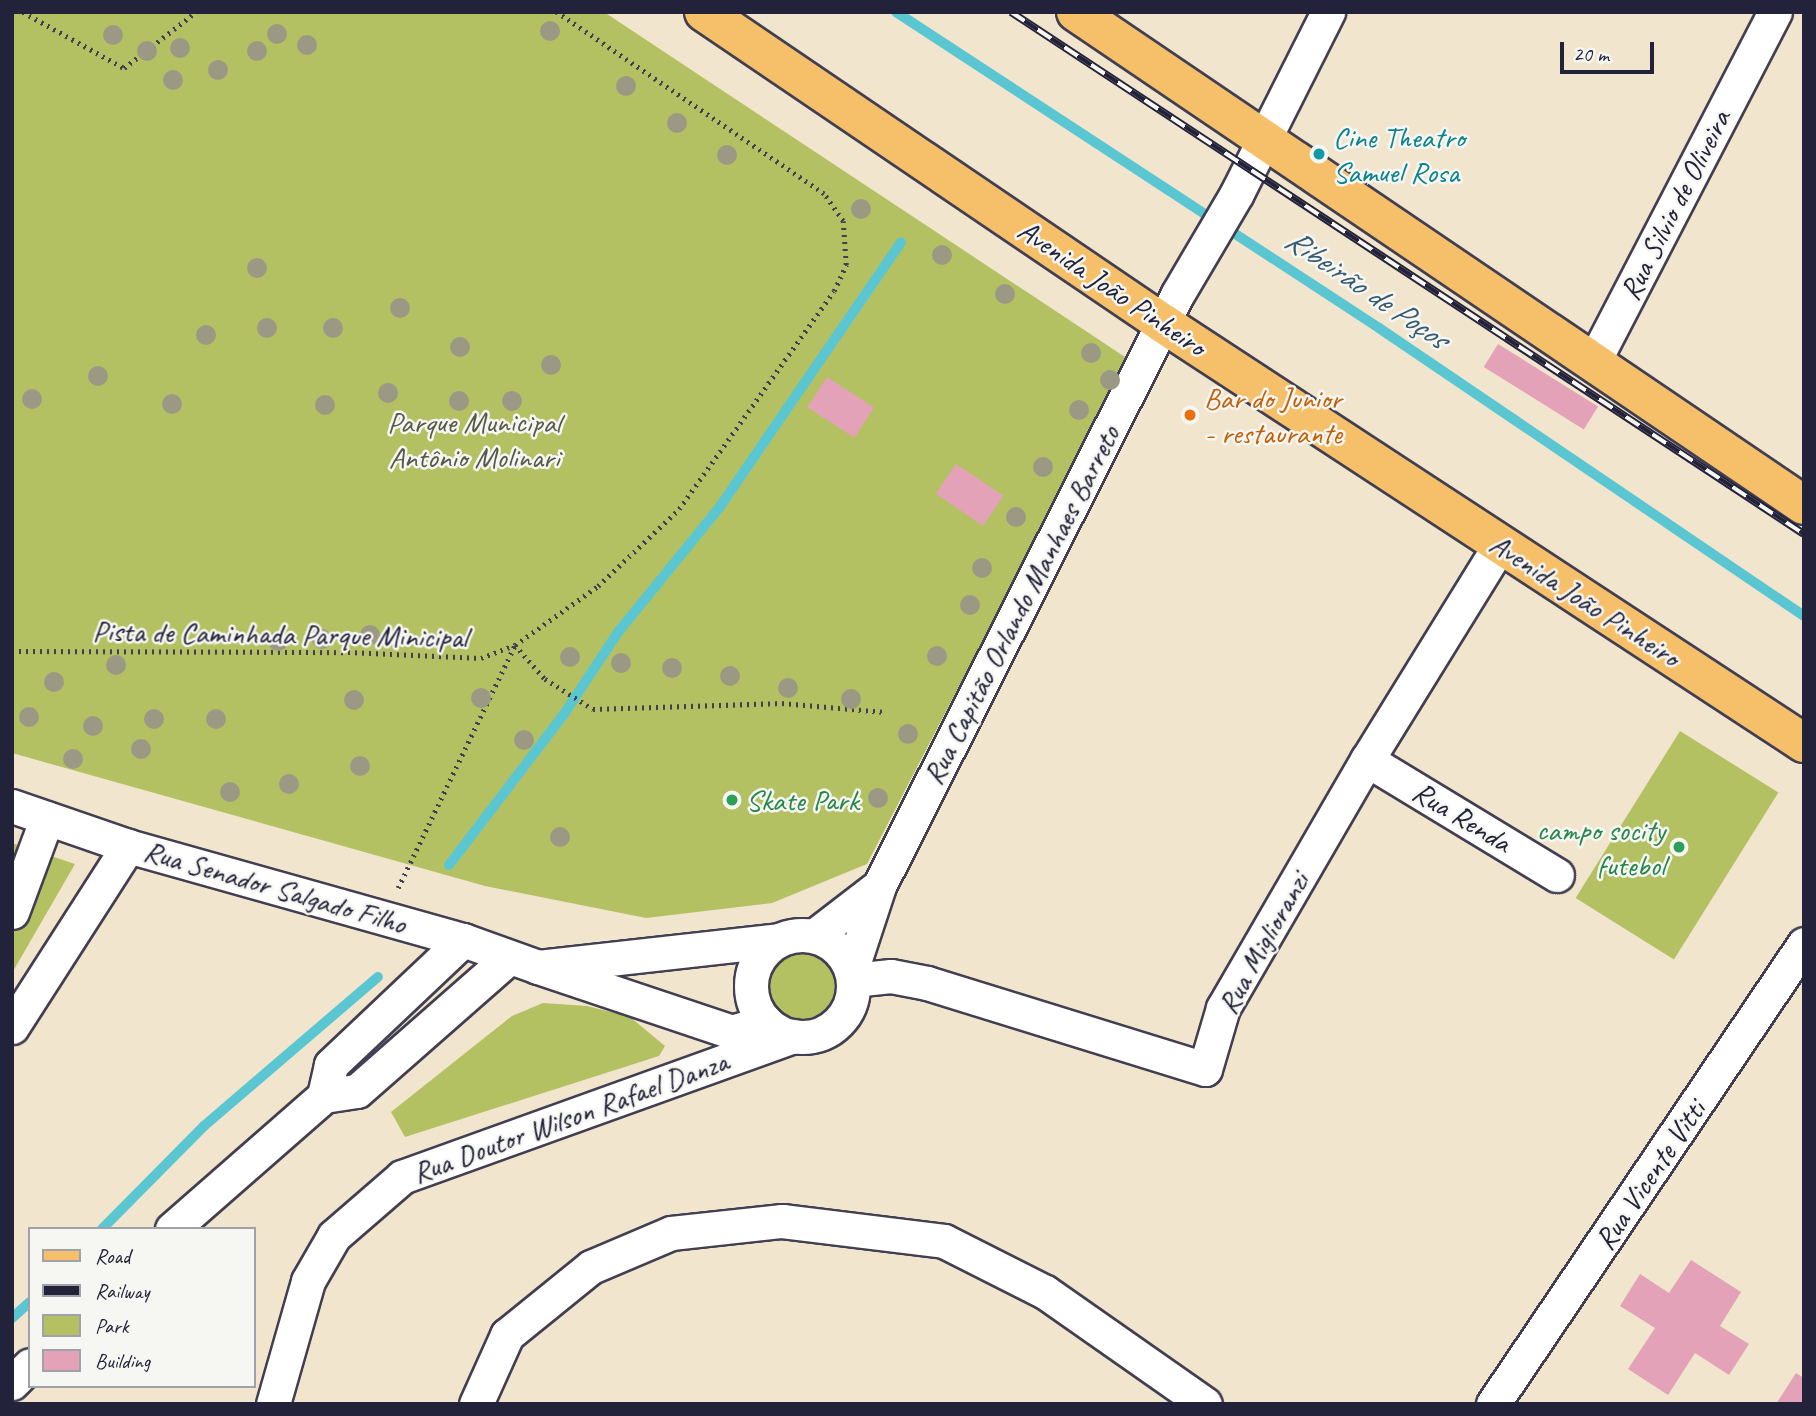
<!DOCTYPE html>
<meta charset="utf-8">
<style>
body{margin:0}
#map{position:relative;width:1816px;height:1416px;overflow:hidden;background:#f1e5cd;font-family:Caveat,sans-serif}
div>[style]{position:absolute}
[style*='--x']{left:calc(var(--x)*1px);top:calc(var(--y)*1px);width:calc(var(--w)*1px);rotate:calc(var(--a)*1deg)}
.green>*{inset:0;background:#b4c163;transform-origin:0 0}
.round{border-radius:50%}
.stream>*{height:10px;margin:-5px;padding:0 5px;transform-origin:5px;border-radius:5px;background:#5ac6d2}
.building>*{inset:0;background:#e3a2b8;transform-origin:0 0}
.path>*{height:4.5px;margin-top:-2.25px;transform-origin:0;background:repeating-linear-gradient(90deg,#413f51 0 2px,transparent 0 7px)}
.roads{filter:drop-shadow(2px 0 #413f51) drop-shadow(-2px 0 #413f51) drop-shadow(0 2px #413f51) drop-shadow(0 -2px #413f51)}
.minor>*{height:33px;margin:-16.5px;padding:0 16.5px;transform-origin:16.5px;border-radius:16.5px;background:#fff}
.minor>.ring{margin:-16.5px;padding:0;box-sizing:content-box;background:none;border:33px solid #fff;border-radius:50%}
.primary>*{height:38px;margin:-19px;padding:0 19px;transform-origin:19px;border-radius:19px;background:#f6c06b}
.rail>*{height:8px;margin-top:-4px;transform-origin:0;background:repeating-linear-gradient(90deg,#f6f6f2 0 16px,#22223b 0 32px);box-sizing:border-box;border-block:2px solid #22223b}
.trees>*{width:20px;height:20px;margin:-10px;border-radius:50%;background:#9b9984}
.dots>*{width:19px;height:19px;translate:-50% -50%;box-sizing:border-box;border:4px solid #f6f6f2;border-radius:50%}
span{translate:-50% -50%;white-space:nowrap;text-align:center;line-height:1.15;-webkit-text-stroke:5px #f6f6f2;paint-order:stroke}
.culture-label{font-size:30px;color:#0d838f}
.left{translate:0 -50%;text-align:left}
.street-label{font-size:30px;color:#22223b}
.food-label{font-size:30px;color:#c56008}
.park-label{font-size:30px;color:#555a49}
.leisure-label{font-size:30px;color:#27864d}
.right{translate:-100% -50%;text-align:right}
.water-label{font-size:32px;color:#365b70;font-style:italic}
.frame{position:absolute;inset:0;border:14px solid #22223b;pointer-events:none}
.legend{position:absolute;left:28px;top:1227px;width:228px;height:161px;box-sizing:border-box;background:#f6f6f2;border:2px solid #a1a1a9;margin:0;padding:9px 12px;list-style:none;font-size:21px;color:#22223b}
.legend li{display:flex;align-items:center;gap:14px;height:35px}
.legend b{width:35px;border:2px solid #a1a1a9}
.scale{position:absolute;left:1560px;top:42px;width:94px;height:32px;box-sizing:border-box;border:4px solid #22223b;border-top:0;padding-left:9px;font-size:21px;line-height:24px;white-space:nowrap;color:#22223b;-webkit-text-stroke:5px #f6f6f2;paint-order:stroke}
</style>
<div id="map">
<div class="green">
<i style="clip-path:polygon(12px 12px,604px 12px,1128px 359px,867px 864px,772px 903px,646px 918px,485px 886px,12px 753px)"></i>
<i style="left:1680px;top:731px;width:116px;height:197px;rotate:32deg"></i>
<i style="clip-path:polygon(12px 843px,75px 864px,12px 973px)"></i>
<i class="round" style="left:767px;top:951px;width:68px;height:68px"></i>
<i style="clip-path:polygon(543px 1003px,587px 1006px,630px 1017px,665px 1046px,659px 1056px,405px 1137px,391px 1112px,512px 1016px)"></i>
</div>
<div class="stream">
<i style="--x:896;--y:12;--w:577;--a:33.19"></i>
<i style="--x:1379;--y:328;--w:513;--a:34.12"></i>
<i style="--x:449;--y:865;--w:190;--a:-52.7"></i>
<i style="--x:564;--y:714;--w:100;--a:-56.5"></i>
<i style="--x:619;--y:631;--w:159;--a:-50.9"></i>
<i style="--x:719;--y:508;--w:322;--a:-55.6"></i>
<i style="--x:102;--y:1229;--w:145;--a:-45.3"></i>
<i style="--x:204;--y:1126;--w:229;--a:-40.6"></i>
<i style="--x:12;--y:1318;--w:24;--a:-42"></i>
</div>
<div class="building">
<i style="left:1498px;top:344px;width:118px;height:27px;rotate:32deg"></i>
<i style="left:827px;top:377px;width:56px;height:36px;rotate:33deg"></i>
<i style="left:956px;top:464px;width:57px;height:36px;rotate:34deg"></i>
<i style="clip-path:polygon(1691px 1260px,1741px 1292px,1720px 1326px,1749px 1344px,1729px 1375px,1695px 1353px,1668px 1395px,1628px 1369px,1655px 1328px,1620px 1306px,1640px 1274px,1669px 1293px)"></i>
<i style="clip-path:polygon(1796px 1373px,1804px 1378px,1804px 1404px,1776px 1404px)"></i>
</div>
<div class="path">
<i style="--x:23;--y:12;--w:115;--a:29"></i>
<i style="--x:124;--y:68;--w:91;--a:-37.9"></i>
<i style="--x:12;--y:651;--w:336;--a:0.2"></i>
<i style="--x:348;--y:652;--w:133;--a:2.6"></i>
<i style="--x:481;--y:658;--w:36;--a:-21"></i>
<i style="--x:515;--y:645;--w:102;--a:-35.4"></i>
<i style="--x:598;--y:586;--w:112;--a:-43.5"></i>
<i style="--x:679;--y:509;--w:267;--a:-54.6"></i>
<i style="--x:834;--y:291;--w:29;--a:-65"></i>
<i style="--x:846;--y:265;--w:44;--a:-93.9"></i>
<i style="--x:843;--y:221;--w:33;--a:-125"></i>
<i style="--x:824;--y:194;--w:324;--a:-145.8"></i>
<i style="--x:398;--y:888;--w:270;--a:-64.3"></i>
<i style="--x:515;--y:645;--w:45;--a:48.6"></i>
<i style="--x:545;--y:679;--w:57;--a:32"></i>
<i style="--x:593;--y:709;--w:189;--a:-1.8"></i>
<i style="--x:782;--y:703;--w:103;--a:5"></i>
</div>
<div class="roads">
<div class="minor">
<i style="--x:1594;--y:361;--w:393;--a:-62.6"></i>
<i style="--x:1367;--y:760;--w:222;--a:31.2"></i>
<i style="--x:12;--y:806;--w:123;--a:19"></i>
<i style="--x:128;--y:846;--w:348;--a:15.7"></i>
<i style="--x:463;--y:940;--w:80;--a:19.8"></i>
<i style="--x:879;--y:886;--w:662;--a:-63.24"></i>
<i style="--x:1177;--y:295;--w:118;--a:-59.5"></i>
<i style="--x:1237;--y:193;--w:203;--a:-63.3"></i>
<i style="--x:12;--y:912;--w:100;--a:-69.6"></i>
<i class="ring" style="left:751px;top:935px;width:69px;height:69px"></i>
<i style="--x:814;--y:936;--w:82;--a:-37.6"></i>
<i style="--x:879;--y:886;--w:89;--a:108.2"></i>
<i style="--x:463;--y:940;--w:182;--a:136.6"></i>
<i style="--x:331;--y:1065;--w:32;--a:103"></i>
<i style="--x:324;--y:1096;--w:33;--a:-9"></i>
<i style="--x:357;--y:1091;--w:200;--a:-41.3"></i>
<i style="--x:853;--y:980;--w:38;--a:-6"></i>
<i style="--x:891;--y:976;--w:37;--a:11"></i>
<i style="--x:927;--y:983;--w:291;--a:17.2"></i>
<i style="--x:1205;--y:1069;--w:64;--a:-73.6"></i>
<i style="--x:1223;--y:1008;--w:287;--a:-59.9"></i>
<i style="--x:1367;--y:760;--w:253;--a:-58.3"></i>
<i style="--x:766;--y:1022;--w:35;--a:164"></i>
<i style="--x:732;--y:1032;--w:205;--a:-161.5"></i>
<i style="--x:538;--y:967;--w:242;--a:-6.4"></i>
<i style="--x:12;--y:1027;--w:215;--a:-57.3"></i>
<i style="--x:172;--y:1229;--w:202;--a:-41.2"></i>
<i style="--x:12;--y:1383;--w:25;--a:-45"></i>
<i style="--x:273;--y:1404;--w:128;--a:-74.1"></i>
<i style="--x:308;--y:1281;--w:52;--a:-60"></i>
<i style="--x:334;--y:1236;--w:90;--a:-40.9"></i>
<i style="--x:402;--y:1177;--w:416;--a:-19.8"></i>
<i style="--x:476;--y:1404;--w:76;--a:-65.8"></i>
<i style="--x:507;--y:1335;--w:108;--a:-39"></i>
<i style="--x:591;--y:1267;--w:87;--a:-23"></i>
<i style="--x:671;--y:1233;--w:112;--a:-6.2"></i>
<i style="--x:782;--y:1221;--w:163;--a:7"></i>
<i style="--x:944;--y:1241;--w:113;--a:26.8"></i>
<i style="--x:1045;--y:1292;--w:195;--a:35"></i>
<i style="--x:1493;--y:1404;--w:555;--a:-55.94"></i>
</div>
<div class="primary">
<i style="--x:704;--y:12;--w:556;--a:34.15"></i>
<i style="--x:1164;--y:324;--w:765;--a:33.21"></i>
<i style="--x:1076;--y:12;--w:879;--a:34.11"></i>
</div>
</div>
<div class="rail">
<i style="--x:1011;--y:12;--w:949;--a:33.36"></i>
</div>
<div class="trees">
<i style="left:550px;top:31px"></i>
<i style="left:277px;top:34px"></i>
<i style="left:113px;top:35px"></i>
<i style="left:307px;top:45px"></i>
<i style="left:180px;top:48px"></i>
<i style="left:147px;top:51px"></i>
<i style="left:257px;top:51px"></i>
<i style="left:218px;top:70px"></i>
<i style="left:173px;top:80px"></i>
<i style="left:626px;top:86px"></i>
<i style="left:677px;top:123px"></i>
<i style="left:727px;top:155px"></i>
<i style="left:861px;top:209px"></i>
<i style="left:942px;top:255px"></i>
<i style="left:257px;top:268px"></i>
<i style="left:1005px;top:294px"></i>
<i style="left:400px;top:308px"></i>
<i style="left:267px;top:328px"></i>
<i style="left:333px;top:328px"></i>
<i style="left:206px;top:335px"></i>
<i style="left:460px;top:347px"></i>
<i style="left:1091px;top:353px"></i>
<i style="left:551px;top:365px"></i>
<i style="left:98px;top:376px"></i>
<i style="left:1110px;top:380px"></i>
<i style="left:388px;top:393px"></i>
<i style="left:32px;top:399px"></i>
<i style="left:459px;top:401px"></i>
<i style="left:512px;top:401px"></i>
<i style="left:172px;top:404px"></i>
<i style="left:325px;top:405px"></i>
<i style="left:1079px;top:410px"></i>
<i style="left:1043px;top:467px"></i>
<i style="left:1016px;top:517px"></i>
<i style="left:982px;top:568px"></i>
<i style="left:970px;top:605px"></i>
<i style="left:370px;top:635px"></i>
<i style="left:322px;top:639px"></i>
<i style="left:278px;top:641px"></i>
<i style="left:937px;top:656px"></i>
<i style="left:570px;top:657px"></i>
<i style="left:621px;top:663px"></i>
<i style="left:116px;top:665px"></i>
<i style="left:672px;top:668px"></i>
<i style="left:730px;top:676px"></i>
<i style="left:54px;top:682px"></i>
<i style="left:788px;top:688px"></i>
<i style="left:481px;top:698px"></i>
<i style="left:851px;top:699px"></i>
<i style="left:354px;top:700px"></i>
<i style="left:29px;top:717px"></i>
<i style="left:154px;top:719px"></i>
<i style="left:216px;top:719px"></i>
<i style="left:93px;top:726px"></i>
<i style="left:908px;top:734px"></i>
<i style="left:524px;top:740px"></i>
<i style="left:141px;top:749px"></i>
<i style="left:73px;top:759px"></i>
<i style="left:360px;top:766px"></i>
<i style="left:289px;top:784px"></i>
<i style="left:230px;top:792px"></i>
<i style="left:878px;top:798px"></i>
<i style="left:560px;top:837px"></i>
</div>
<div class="dots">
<i style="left:1319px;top:154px;background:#0f9aa8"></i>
<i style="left:1190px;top:415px;background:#e8710a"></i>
<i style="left:732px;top:800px;background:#2e9e5b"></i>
<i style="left:1679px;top:847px;background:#2e9e5b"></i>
</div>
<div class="culture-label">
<span class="left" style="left:1333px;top:154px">Cine Theatro<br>Samuel Rosa</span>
</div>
<div class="street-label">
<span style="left:1675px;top:205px;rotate:-63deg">Rua Silvio de Oliveira</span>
<span style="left:1112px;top:288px;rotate:34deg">Avenida João Pinheiro</span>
<span style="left:1585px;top:600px;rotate:33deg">Avenida João Pinheiro</span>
<span style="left:1021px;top:605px;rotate:-63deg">Rua Capitão Orlando Manhaes Barreto</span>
<span style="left:280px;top:634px;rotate:1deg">Pista de Caminhada Parque Minicipal</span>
<span style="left:1462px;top:817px;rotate:31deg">Rua Renda</span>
<span style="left:275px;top:887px;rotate:16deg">Rua Senador Salgado Filho</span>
<span style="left:1263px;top:943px;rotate:-61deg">Rua Miglioranzi</span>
<span style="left:570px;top:1117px;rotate:-20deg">Rua Doutor Wilson Rafael Danza</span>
<span style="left:1650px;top:1175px;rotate:-56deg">Rua Vicente Vitti</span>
</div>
<div class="food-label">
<span class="left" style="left:1204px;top:415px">Bar do Junior<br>- restaurante</span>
</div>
<div class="park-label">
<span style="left:474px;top:439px">Parque Municipal<br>Antônio Molinari</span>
</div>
<div class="leisure-label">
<span class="left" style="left:746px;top:800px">Skate Park</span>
<span class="right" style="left:1665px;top:847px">campo socity<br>futebol</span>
</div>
<div class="water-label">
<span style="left:1366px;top:289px;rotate:34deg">Ribeirão de Poços</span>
</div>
<div class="frame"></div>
<ul class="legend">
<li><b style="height:9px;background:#f6c06b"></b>Road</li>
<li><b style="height:9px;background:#22223b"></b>Railway</li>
<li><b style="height:19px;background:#b4c163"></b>Park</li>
<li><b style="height:19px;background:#e3a2b8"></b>Building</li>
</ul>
<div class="scale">20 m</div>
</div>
